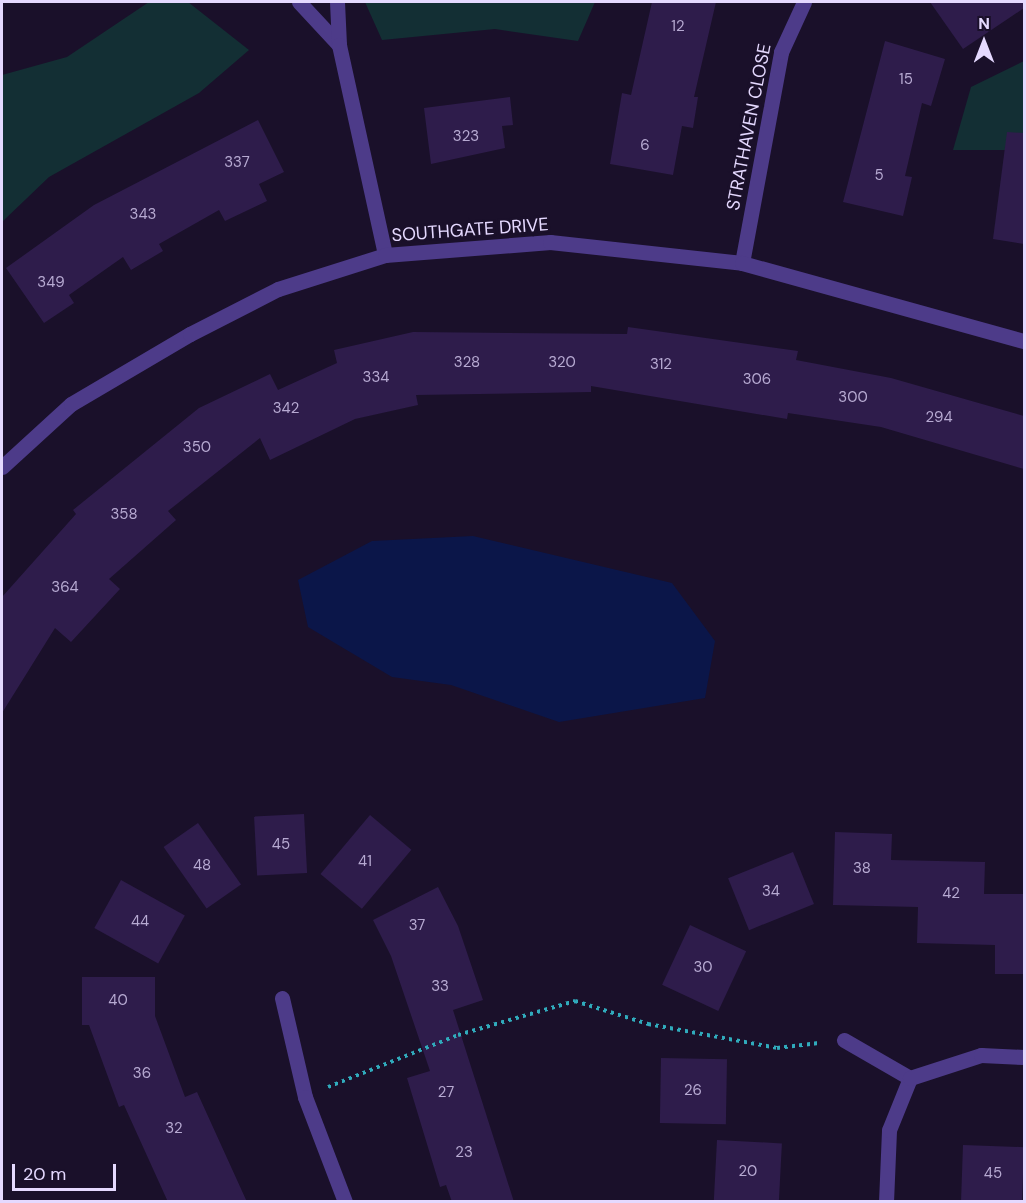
<!DOCTYPE html>
<style>
body{margin:0}
#map{position:relative;width:1026px;height:1203px;overflow:hidden;background:#1a102a;font-family:"DM Sans",sans-serif}
div>[style]{position:absolute}
[style*='--x']{left:calc(var(--x)*1px);top:calc(var(--y)*1px);width:calc(var(--w)*1px);rotate:calc(var(--a)*1deg)}
.green>*{inset:0;background:#132f34}
.water>*{inset:0;background:#0b1649}
.building>*{inset:0;background:#2e1c4b;transform-origin:0 0}
.path>*{height:4px;margin-top:-2px;transform-origin:0;background:repeating-linear-gradient(90deg,#30abbc 0 3px,transparent 0 7.5px)}
.minor>*{height:15px;margin:-7.5px;padding:0 7.5px;transform-origin:7.5px;border-radius:7.5px;background:#4d3b89}
span{translate:-50% -50%;white-space:nowrap;text-align:center;line-height:1.15;-webkit-text-stroke:5px #1a102a;paint-order:stroke}
.number-label{font-size:15px;color:#b7aad2}
.number-label span{-webkit-text-stroke-width:0}
.street-label{font-size:18px;color:#e5d9ff}
.frame{position:absolute;inset:0;border:3px solid #e5d9ff;pointer-events:none}
.north{position:absolute;left:954px;top:12px;width:60px;height:60px;-webkit-text-stroke:4px #1a102a;paint-order:stroke;rotate:0deg;font-size:16px;font-weight:700;line-height:24px;text-align:center;color:#e5d9ff}
.north::after{content:'';display:block;margin:auto;width:21px;height:27px;background:#e5d9ff;clip-path:polygon(50% 0,100% 100%,50% 72%,0 100%)}
.scale{position:absolute;left:12px;top:1164px;width:104px;height:27px;box-sizing:border-box;border:3px solid #e5d9ff;border-top:0;padding-left:8px;font-size:18px;line-height:21px;white-space:nowrap;color:#e5d9ff;-webkit-text-stroke:4px #1a102a;paint-order:stroke}
</style>
<div id="map">
<div class="green">
<i style="clip-path:polygon(149px 2px,188px 2px,249px 50px,199px 93px,49px 177px,2px 222px,2px 75px,67px 57px)"></i>
<i style="clip-path:polygon(365px 2px,595px 2px,578px 41px,495px 29px,382px 40px)"></i>
<i style="clip-path:polygon(1024px 61px,1024px 150px,953px 150px,971px 87px)"></i>
</div>
<div class="water">
<i style="clip-path:polygon(473px 536px,672px 583px,715px 641px,705px 698px,559px 722px,451px 685px,392px 677px,308px 627px,298px 580px,372px 541px)"></i>
</div>
<div class="building">
<i style="clip-path:polygon(652px 2px,716px 2px,694px 97px,698px 97px,693px 128px,682px 126px,673px 175px,610px 164px,622px 93px,631px 95px)"></i>
<i style="clip-path:polygon(930px 2px,1024px 2px,1024px 8px,963px 49px)"></i>
<i style="clip-path:polygon(885px 41px,945px 59px,931px 106px,922px 103px,905px 176px,912px 177px,903px 216px,843px 202px)"></i>
<i style="clip-path:polygon(510px 97px,513px 125px,502px 126px,505px 148px,431px 164px,424px 108px)"></i>
<i style="clip-path:polygon(258px 120px,284px 172px,259px 184px,267px 201px,225px 221px,219px 210px,159px 244px,163px 251px,131px 270px,123px 257px,69px 295px,74px 303px,44px 323px,6px 268px,94px 205px)"></i>
<i style="clip-path:polygon(1007px 132px,1024px 133px,1024px 244px,993px 239px)"></i>
<i style="clip-path:polygon(628px 327px,798px 351px,796px 360px,891px 378px,1024px 416px,1024px 469px,881px 427px,788px 413px,787px 419px,591px 386px,591px 392px,416px 395px,418px 405px,355px 419px,270px 460px,260px 438px,168px 511px,176px 520px,109px 579px,120px 589px,71px 642px,55px 628px,2px 713px,2px 597px,76px 514px,73px 510px,199px 408px,270px 374px,278px 390px,337px 363px,334px 350px,413px 332px,627px 334px)"></i>
<i style="left:304px;top:814px;width:59px;height:50px;rotate:87deg"></i>
<i style="left:370px;top:815px;width:54px;height:77px;rotate:40deg"></i>
<i style="left:198px;top:823px;width:75px;height:42px;rotate:55deg"></i>
<i style="clip-path:polygon(835px 832px,892px 834px,891px 860px,985px 862px,984px 894px,1024px 894px,1024px 974px,995px 974px,995px 945px,917px 943px,918px 907px,833px 905px)"></i>
<i style="left:793px;top:852px;width:56px;height:70px;rotate:68deg"></i>
<i style="left:121px;top:880px;width:73px;height:55px;rotate:29deg"></i>
<i style="clip-path:polygon(438px 887px,458px 926px,483px 1000px,453px 1010px,514px 1202px,452px 1202px,446px 1185px,440px 1187px,407px 1078px,430px 1071px,391px 956px,373px 920px)"></i>
<i style="left:690px;top:925px;width:62px;height:66px;rotate:25deg"></i>
<i style="clip-path:polygon(82px 977px,155px 977px,155px 1016px,185px 1097px,197px 1092px,247px 1202px,168px 1202px,124px 1105px,119px 1107px,89px 1025px,82px 1025px)"></i>
<i style="left:661px;top:1058px;width:66px;height:65px;rotate:1deg"></i>
<i style="left:717px;top:1140px;width:65px;height:62px;rotate:3deg"></i>
<i style="left:963px;top:1145px;width:61px;height:57px;rotate:2deg"></i>
</div>
<div class="path">
<i style="--x:328;--y:1087;--w:140;--a:-21.8"></i>
<i style="--x:458;--y:1035;--w:122;--a:-16.2"></i>
<i style="--x:575;--y:1001;--w:77;--a:17.5"></i>
<i style="--x:648;--y:1024;--w:131;--a:10.5"></i>
<i style="--x:777;--y:1048;--w:42;--a:-6.8"></i>
</div>
<div class="minor">
<i style="--x:299;--y:2;--w:59;--a:47.1"></i>
<i style="--x:337;--y:2;--w:43;--a:87.3"></i>
<i style="--x:339;--y:45;--w:215;--a:77.6"></i>
<i style="--x:742;--y:263;--w:215;--a:-79.5"></i>
<i style="--x:781;--y:52;--w:55;--a:-65.3"></i>
<i style="--x:2;--y:467;--w:93;--a:-42.4"></i>
<i style="--x:71;--y:404;--w:138;--a:-30.5"></i>
<i style="--x:190;--y:334;--w:99;--a:-27.1"></i>
<i style="--x:278;--y:289;--w:112;--a:-17.6"></i>
<i style="--x:385;--y:255;--w:166;--a:-4.5"></i>
<i style="--x:550;--y:242;--w:193;--a:6.2"></i>
<i style="--x:742;--y:263;--w:293;--a:15.5"></i>
<i style="--x:282;--y:998;--w:102;--a:76.9"></i>
<i style="--x:305;--y:1097;--w:112;--a:69.1"></i>
<i style="--x:844;--y:1040;--w:76;--a:29.9"></i>
<i style="--x:886;--y:1202;--w:72;--a:-87.6"></i>
<i style="--x:889;--y:1130;--w:56;--a:-68"></i>
<i style="--x:910;--y:1078;--w:75;--a:-17.9"></i>
<i style="--x:981;--y:1055;--w:43;--a:2.7"></i>
</div>
<div class="number-label">
<span style="left:678px;top:27px">12</span>
<span style="left:906px;top:80px">15</span>
<span style="left:466px;top:137px">323</span>
<span style="left:645px;top:146px">6</span>
<span style="left:237px;top:163px">337</span>
<span style="left:879px;top:176px">5</span>
<span style="left:143px;top:215px">343</span>
<span style="left:51px;top:283px">349</span>
<span style="left:467px;top:363px">328</span>
<span style="left:562px;top:363px">320</span>
<span style="left:661px;top:365px">312</span>
<span style="left:376px;top:378px">334</span>
<span style="left:757px;top:380px">306</span>
<span style="left:853px;top:398px">300</span>
<span style="left:286px;top:409px">342</span>
<span style="left:939px;top:418px">294</span>
<span style="left:197px;top:448px">350</span>
<span style="left:124px;top:515px">358</span>
<span style="left:65px;top:588px">364</span>
<span style="left:281px;top:845px">45</span>
<span style="left:365px;top:862px">41</span>
<span style="left:202px;top:866px">48</span>
<span style="left:862px;top:869px">38</span>
<span style="left:771px;top:892px">34</span>
<span style="left:951px;top:894px">42</span>
<span style="left:140px;top:922px">44</span>
<span style="left:417px;top:926px">37</span>
<span style="left:703px;top:968px">30</span>
<span style="left:440px;top:987px">33</span>
<span style="left:118px;top:1001px">40</span>
<span style="left:142px;top:1074px">36</span>
<span style="left:693px;top:1091px">26</span>
<span style="left:446px;top:1093px">27</span>
<span style="left:174px;top:1129px">32</span>
<span style="left:464px;top:1153px">23</span>
<span style="left:748px;top:1172px">20</span>
<span style="left:993px;top:1174px">45</span>
</div>
<div class="street-label">
<span style="left:749px;top:127px;rotate:-79deg">STRATHAVEN CLOSE</span>
<span style="left:470px;top:230px;rotate:-4deg">SOUTHGATE DRIVE</span>
</div>
<div class="frame"></div>
<div class="north">N</div>
<div class="scale">20 m</div>
</div>
